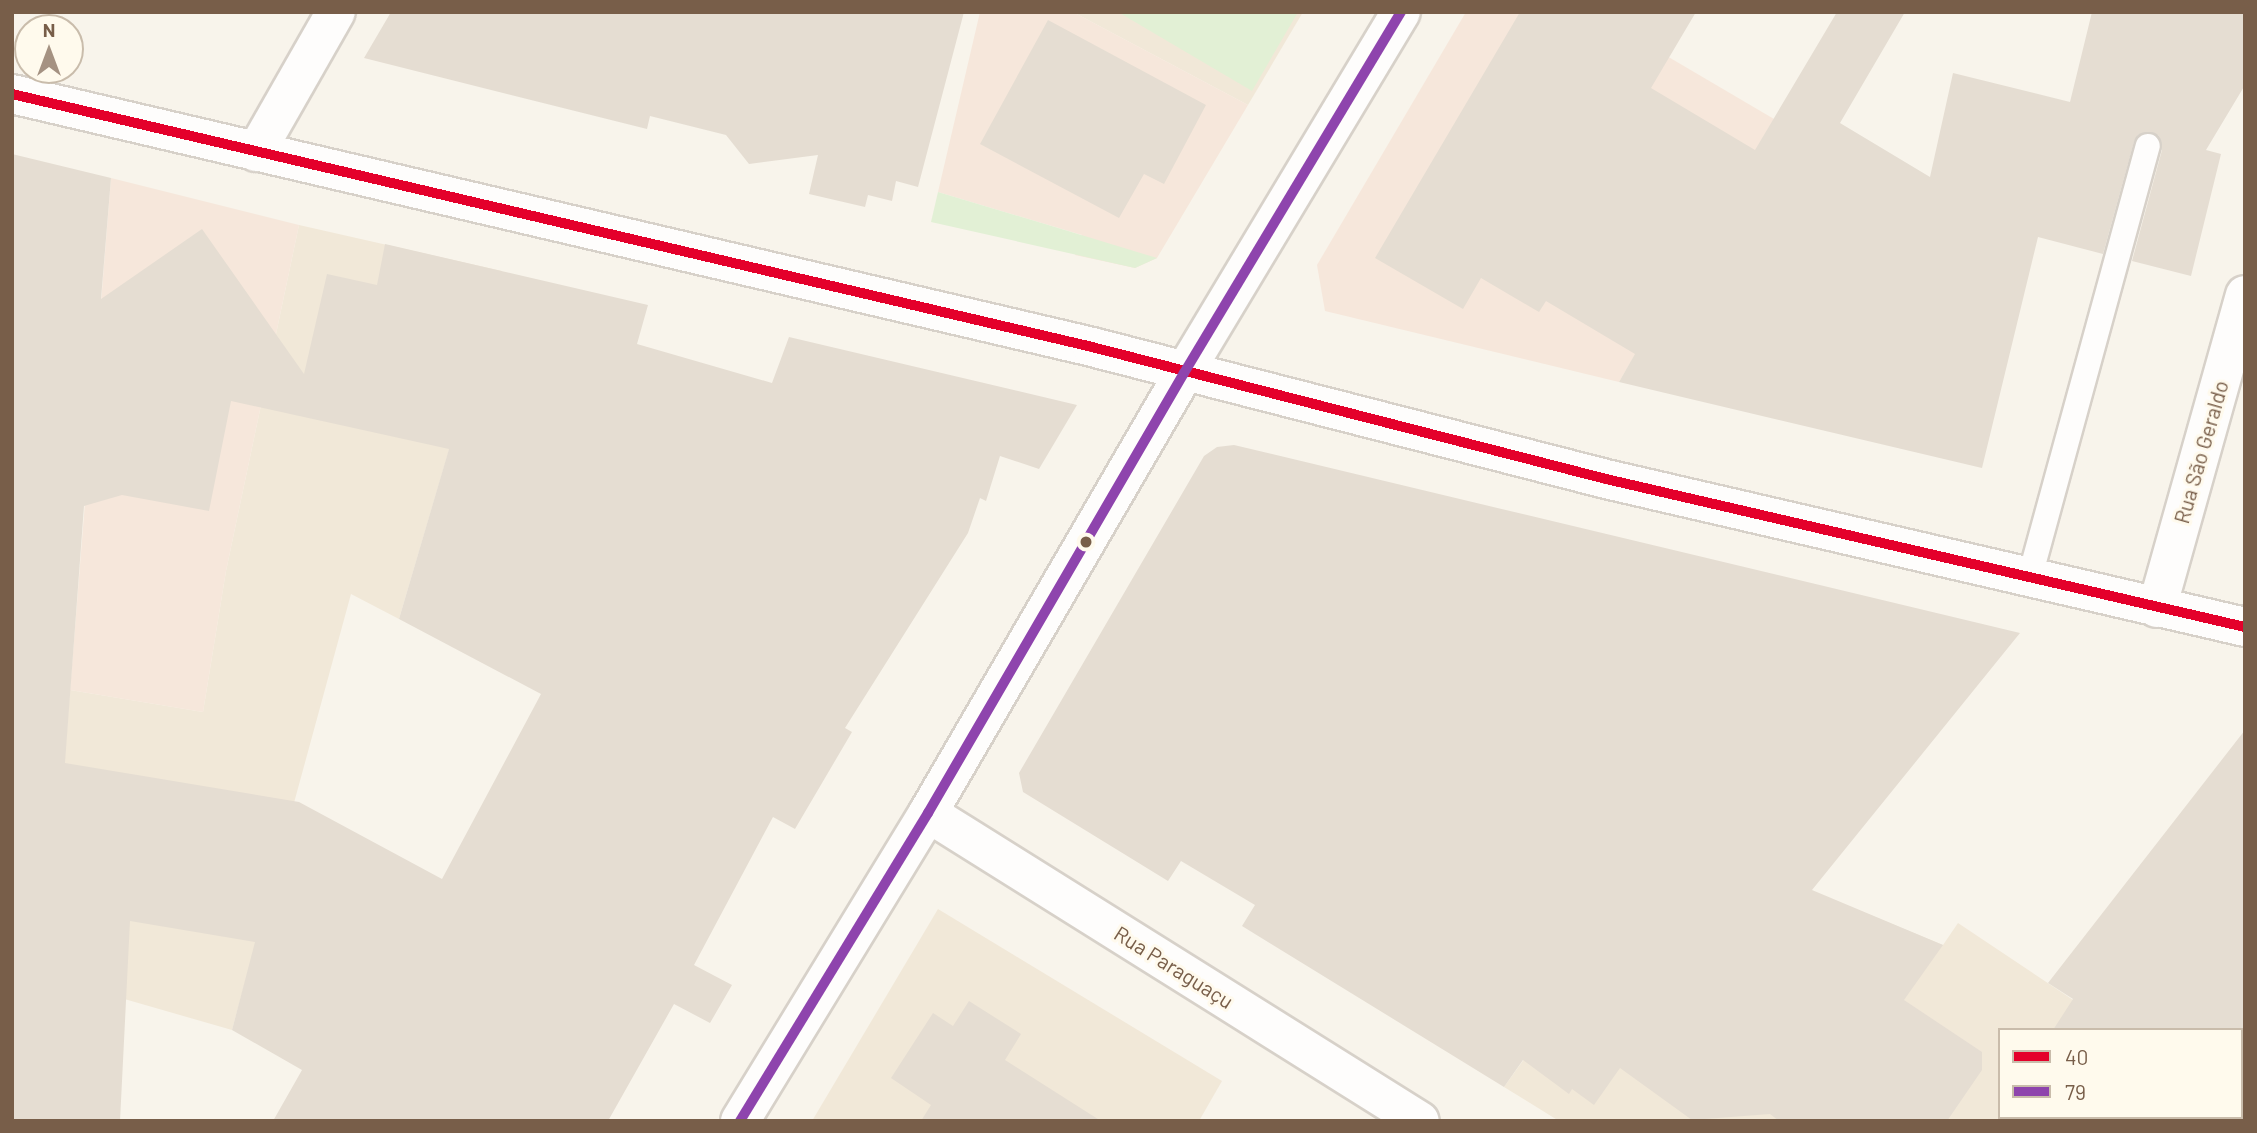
<!DOCTYPE html>
<meta charset="utf-8">
<style>
body{margin:0}
#map{position:relative;width:2257px;height:1133px;overflow:hidden;background:#f8f4eb;font-family:Barlow,sans-serif}
div>[style]{position:absolute}
[style*='--x']{left:calc(var(--x)*1px);top:calc(var(--y)*1px);width:calc(var(--w)*1px);rotate:calc(var(--a)*1deg)}
.residential>*{inset:0;background:#f1e8d8}
.commercial>*{inset:0;background:#f6e7db}
.green>*{inset:0;background:#e2f0d5}
.building>*{inset:0;background:#e5ddd2}
.roads{filter:drop-shadow(2px 0 #d7d1c9) drop-shadow(-2px 0 #d7d1c9) drop-shadow(0 2px #d7d1c9) drop-shadow(0 -2px #d7d1c9)}
.service>*{height:24px;margin:-12px;padding:0 12px;transform-origin:12px;border-radius:12px;background:#fefdfc}
.minor>*{height:38px;margin:-19px;padding:0 19px;transform-origin:19px;border-radius:19px;background:#fefdfc}
.tertiary>*{height:38px;margin:-19px;padding:0 19px;transform-origin:19px;border-radius:19px;background:#fefdfc}
.bus-1>*{height:10px;margin:-5px;padding:0 5px;transform-origin:5px;border-radius:5px;background:#e4002b}
.bus-2>*{height:10px;margin:-5px;padding:0 5px;transform-origin:5px;border-radius:5px;background:#8e44ad}
.dots>*{width:19px;height:19px;translate:-50% -50%;box-sizing:border-box;border:4px solid #fffaed;border-radius:50%}
span{translate:-50% -50%;white-space:nowrap;text-align:center;line-height:1.15;-webkit-text-stroke:6px #fffaed;paint-order:stroke}
.street-label{font-size:21px;color:#785e49}
.frame{position:absolute;inset:0;border:14px solid #785e49;pointer-events:none}
.legend{position:absolute;left:1998px;top:1028px;width:245px;height:91px;box-sizing:border-box;background:#fffaed;border:2px solid #c9bcab;margin:0;padding:9px 12px;list-style:none;font-size:21px;color:#785e49}
.legend li{display:flex;align-items:center;gap:14px;height:35px}
.legend b{width:35px;border:2px solid #c9bcab}
.north{position:absolute;left:14px;top:14px;width:70px;height:70px;box-sizing:border-box;background:#fffaed;border:2px solid #c9bcab;border-radius:50%;rotate:0deg;font-size:19px;font-weight:700;line-height:28px;text-align:center;color:#785e49}
.north::after{content:'';display:block;margin:auto;width:24px;height:32px;background:#a59282;clip-path:polygon(50% 0,100% 100%,50% 72%,0 100%)}
</style>
<div id="map">
<div class="residential">
<i style="clip-path:polygon(1073px 12px,1303px 12px,1248px 105px)"></i>
<i style="clip-path:polygon(299px 225px,502px 271px,399px 619px,351px 594px,232px 1030px,48px 977px,70px 690px,203px 712px,226px 571px)"></i>
<i style="clip-path:polygon(1683px 838px,1943px 945px,1958px 923px,2100px 1018px,2137px 1030px,2000px 1030px,2000px 1117px,2031px 1117px,2029px 1121px,1559px 1121px,1504px 1087px)"></i>
<i style="clip-path:polygon(938px 909px,1222px 1081px,1199px 1121px,812px 1121px)"></i>
<i style="clip-path:polygon(2241px 1094px,2245px 1121px,2044px 1117px,2241px 1117px)"></i>
</div>
<div class="commercial">
<i style="clip-path:polygon(980px 12px,1073px 12px,1248px 105px,1157px 258px,1135px 268px,1075px 255px,1082px 235px,938px 192px)"></i>
<i style="clip-path:polygon(1466px 12px,1592px 12px,1774px 119px,1619px 382px,1325px 311px,1317px 265px)"></i>
<i style="clip-path:polygon(111px 178px,299px 225px,226px 571px,203px 712px,70px 690px)"></i>
</div>
<div class="green">
<i style="clip-path:polygon(1118px 12px,1298px 12px,1252px 91px)"></i>
<i style="clip-path:polygon(938px 192px,1055px 227px,1157px 258px,1135px 268px,931px 222px)"></i>
</div>
<div class="building">
<i style="clip-path:polygon(391px 12px,964px 12px,918px 187px,896px 181px,892px 201px,868px 195px,865px 207px,809px 194px,818px 155px,749px 164px,726px 135px,650px 116px,647px 129px,364px 58px)"></i>
<i style="clip-path:polygon(1520px 12px,1696px 12px,1651px 88px,1755px 150px,1837px 12px,1905px 12px,1840px 123px,1930px 177px,1953px 73px,2070px 102px,2092px 12px,2245px 12px,2245px 85px,2206px 150px,2221px 154px,2191px 276px,2132px 261px,2162px 150px,2159px 136px,2151px 132px,2138px 135px,2134px 142px,2103px 254px,2038px 237px,1982px 468px,1619px 382px,1635px 354px,1546px 301px,1539px 312px,1481px 278px,1463px 309px,1375px 258px)"></i>
<i style="clip-path:polygon(1048px 20px,1206px 105px,1164px 184px,1144px 174px,1119px 218px,980px 144px)"></i>
<i style="clip-path:polygon(evenodd,12px 154px,111px 178px,101px 299px,202px 229px,304px 374px,327px 274px,377px 285px,385px 244px,648px 305px,637px 344px,772px 383px,789px 337px,1077px 405px,1039px 469px,1000px 456px,986px 501px,980px 498px,968px 533px,845px 728px,852px 732px,795px 829px,773px 817px,694px 965px,732px 985px,710px 1023px,674px 1004px,608px 1121px,273px 1121px,302px 1070px,232px 1030px,255px 942px,130px 921px,120px 1121px,12px 1121px,12px 154px,231px 401px,449px 449px,399px 619px,541px 694px,442px 879px,299px 802px,65px 763px,84px 506px,122px 495px,209px 511px,231px 401px)"></i>
<i style="clip-path:polygon(1234px 445px,2020px 633px,1812px 890px,1943px 945px,1904px 1000px,1982px 1052px,1982px 1070px,1947px 1121px,1779px 1121px,1770px 1114px,1692px 1120px,1620px 1068px,1594px 1105px,1572px 1089px,1569px 1094px,1523px 1060px,1504px 1087px,1242px 926px,1255px 905px,1181px 861px,1168px 881px,1023px 792px,1019px 773px,1204px 456px,1217px 447px)"></i>
<i style="clip-path:polygon(2245px 730px,2245px 1030px,2053px 1030px,2073px 999px,2048px 983px)"></i>
<i style="clip-path:polygon(969px 1001px,1021px 1034px,1005px 1060px,1101px 1121px,921px 1121px,931px 1105px,891px 1078px,933px 1013px,953px 1026px)"></i>
</div>
<div class="roads">
<div class="service">
<i style="--x:2029;--y:580;--w:450;--a:-74.7"></i>
</div>
<div class="minor">
<i style="--x:256;--y:152;--w:161;--a:-60.3"></i>
<i style="--x:2157;--y:608;--w:325;--a:-74.3"></i>
<i style="--x:928;--y:813;--w:580;--a:32.05"></i>
<i style="--x:740;--y:1121;--w:361;--a:-58.6"></i>
<i style="--x:928;--y:813;--w:509;--a:-59.81"></i>
<i style="--x:1184;--y:373;--w:421;--a:-59"></i>
</div>
<div class="tertiary">
<i style="--x:12;--y:94;--w:1109;--a:13.18"></i>
<i style="--x:1092;--y:347;--w:531;--a:14.4"></i>
<i style="--x:1606;--y:479;--w:656;--a:13.04"></i>
</div>
</div>
<div class="bus-1">
<i style="--x:12;--y:94;--w:1109;--a:13.18"></i>
<i style="--x:1092;--y:347;--w:531;--a:14.4"></i>
<i style="--x:1606;--y:479;--w:656;--a:13.04"></i>
</div>
<div class="bus-2">
<i style="--x:740;--y:1121;--w:361;--a:-58.6"></i>
<i style="--x:928;--y:813;--w:509;--a:-59.81"></i>
<i style="--x:1184;--y:373;--w:421;--a:-59"></i>
</div>
<div class="dots">
<i style="left:1086px;top:542px;background:#785e49"></i>
</div>
<div class="street-label">
<span style="left:2201px;top:452px;rotate:-74deg">Rua São Geraldo</span>
<span style="left:1174px;top:967px;rotate:32deg">Rua Paraguaçu</span>
</div>
<div class="frame"></div>
<ul class="legend">
<li><b style="height:9px;background:#e4002b"></b>40</li>
<li><b style="height:9px;background:#8e44ad"></b>79</li>
</ul>
<div class="north">N</div>
</div>
